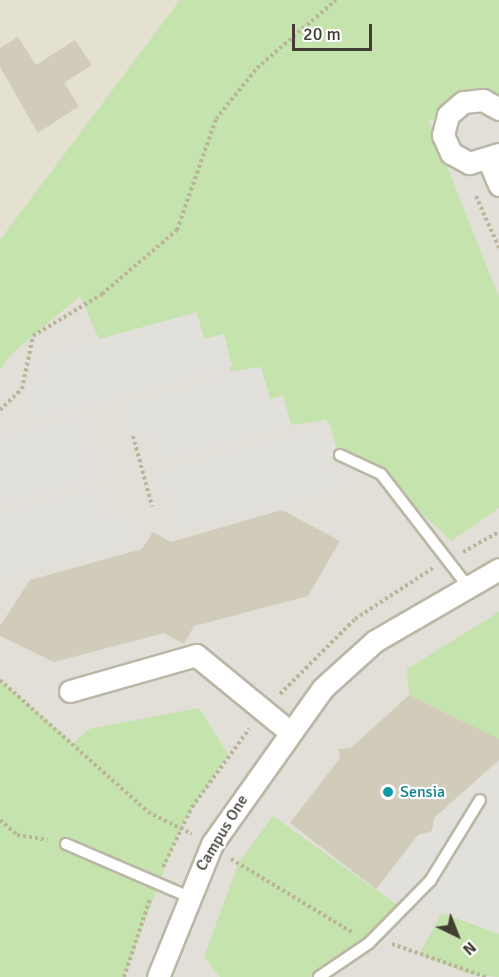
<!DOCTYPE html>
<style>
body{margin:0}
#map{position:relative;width:499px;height:977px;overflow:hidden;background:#f0eee3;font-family:Signika,sans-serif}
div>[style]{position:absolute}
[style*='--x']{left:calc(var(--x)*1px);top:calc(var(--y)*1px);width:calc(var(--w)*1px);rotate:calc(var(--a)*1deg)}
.residential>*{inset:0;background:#e4e1d1}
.industrial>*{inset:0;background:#e2dfd8}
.green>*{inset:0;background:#c4e3ad}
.parking>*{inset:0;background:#e1e0db}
.building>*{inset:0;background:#d1cbb9}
.path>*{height:4px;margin-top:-2px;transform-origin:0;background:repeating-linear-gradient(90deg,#bcb498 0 3px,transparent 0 6px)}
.roads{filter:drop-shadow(2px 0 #bbb7a6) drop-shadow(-2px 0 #bbb7a6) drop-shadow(0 2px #bbb7a6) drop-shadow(0 -2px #bbb7a6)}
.service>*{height:10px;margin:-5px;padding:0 5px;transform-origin:5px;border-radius:5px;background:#fff}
.minor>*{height:21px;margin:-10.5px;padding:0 10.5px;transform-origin:10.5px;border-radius:10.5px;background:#fff}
.dots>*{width:16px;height:16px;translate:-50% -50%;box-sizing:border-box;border:3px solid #fff;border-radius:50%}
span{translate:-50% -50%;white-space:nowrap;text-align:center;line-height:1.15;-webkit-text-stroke:4.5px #fff;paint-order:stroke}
.culture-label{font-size:16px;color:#0d838f}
.left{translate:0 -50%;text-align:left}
.street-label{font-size:16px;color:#423e34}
.north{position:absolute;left:427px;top:905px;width:60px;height:60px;-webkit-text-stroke:4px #fff;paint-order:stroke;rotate:137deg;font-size:16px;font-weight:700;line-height:24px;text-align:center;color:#423e34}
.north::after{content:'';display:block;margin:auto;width:21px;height:27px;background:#423e34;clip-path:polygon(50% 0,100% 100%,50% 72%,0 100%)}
.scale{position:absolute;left:292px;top:24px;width:80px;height:27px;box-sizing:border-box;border:3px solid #423e34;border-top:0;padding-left:8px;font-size:18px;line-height:21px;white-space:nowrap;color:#423e34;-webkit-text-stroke:4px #fff;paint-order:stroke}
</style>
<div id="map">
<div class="residential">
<i style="clip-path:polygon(0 0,204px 0,0 286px)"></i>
</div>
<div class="industrial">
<i style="clip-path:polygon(180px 0,499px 0,499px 977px,0 977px,0 240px)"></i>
</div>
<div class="green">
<i style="clip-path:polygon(180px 0,499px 0,499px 114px,463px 102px,429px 121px,499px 297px,499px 508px,451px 541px,381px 474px,360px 459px,330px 458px,327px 420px,291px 425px,283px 396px,270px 399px,261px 367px,230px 371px,224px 334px,204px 339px,196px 313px,99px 339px,80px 296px,8px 357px,0 371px,0 240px)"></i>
<i style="clip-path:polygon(499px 612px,499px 739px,409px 695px,407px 669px)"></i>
<i style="clip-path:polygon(0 680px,73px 743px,89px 729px,199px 708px,228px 754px,180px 828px,124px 977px,0 977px)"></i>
<i style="clip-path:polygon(273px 816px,403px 909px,319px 977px,220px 977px,204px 957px,238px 864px)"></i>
<i style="clip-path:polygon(443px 911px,499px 934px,499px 977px,469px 974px,419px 954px)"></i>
</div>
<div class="parking">
<i style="clip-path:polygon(197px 312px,204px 339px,224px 334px,232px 366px,31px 421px,22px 389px,39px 384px,32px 358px)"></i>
<i style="clip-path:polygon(261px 367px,270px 399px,283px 396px,291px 425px,155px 462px,147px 433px,128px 438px,120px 405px)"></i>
<i style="clip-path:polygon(83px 415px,94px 479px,0 505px,0 437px)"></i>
<i style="clip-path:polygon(330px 424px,338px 455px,330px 458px,338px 489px,178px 532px,155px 472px)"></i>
<i style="clip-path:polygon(96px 487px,105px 519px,130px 512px,139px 542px,0 579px,0 513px)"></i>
<i style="clip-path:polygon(492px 766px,499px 771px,499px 934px,376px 889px,418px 835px,432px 831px,434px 818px)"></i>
</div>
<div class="building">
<i style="clip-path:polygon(18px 37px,36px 65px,75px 40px,92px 65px,64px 83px,79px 106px,38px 133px,0 67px,0 48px)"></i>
<i style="clip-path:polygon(282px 510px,340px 541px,308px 596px,194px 626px,184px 644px,164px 633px,54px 662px,0 636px,0 626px,30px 580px,142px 549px,153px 532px,171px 542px)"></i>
<i style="clip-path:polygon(409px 695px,499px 739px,499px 760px,434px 818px,432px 831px,418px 835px,376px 889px,290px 823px,340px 758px,339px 749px,351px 748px)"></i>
</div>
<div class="path">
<i style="--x:476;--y:196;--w:57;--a:66.1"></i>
<i style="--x:0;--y:410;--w:30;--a:-44"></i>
<i style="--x:22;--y:389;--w:54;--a:-78.3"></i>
<i style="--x:33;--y:336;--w:81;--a:-31.3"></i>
<i style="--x:102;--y:294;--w:99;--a:-40.5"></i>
<i style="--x:177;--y:230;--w:118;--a:-70.6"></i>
<i style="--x:216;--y:119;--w:65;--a:-51.2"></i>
<i style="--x:257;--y:68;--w:104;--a:-40.7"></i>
<i style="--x:133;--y:436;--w:73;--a:74.8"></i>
<i style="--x:463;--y:552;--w:41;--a:-29.1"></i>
<i style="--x:0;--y:680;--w:198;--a:41.7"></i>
<i style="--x:148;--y:812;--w:49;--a:26.6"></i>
<i style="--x:280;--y:694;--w:106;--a:-45"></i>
<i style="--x:355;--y:619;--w:93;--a:-33.2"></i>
<i style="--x:0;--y:820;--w:23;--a:41"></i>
<i style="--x:17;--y:835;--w:31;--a:9"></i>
<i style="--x:231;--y:859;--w:143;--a:31.2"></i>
<i style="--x:163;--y:867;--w:67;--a:-64.2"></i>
<i style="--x:192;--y:807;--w:97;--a:-53.8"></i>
<i style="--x:392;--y:944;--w:100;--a:19.3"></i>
<i style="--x:124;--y:977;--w:82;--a:-71.6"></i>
</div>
<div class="roads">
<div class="service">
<i style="--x:340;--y:455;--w:45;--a:24.9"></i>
<i style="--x:381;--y:474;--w:144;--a:52.3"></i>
<i style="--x:66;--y:844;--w:132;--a:23.3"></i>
<i style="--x:319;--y:977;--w:60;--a:-34.2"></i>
<i style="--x:369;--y:943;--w:87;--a:-45.5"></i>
<i style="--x:430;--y:881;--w:95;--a:-58.3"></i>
</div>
<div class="minor">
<i style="--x:499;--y:109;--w:18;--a:-151"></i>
<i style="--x:483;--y:100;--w:20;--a:174"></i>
<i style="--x:463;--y:102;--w:20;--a:139"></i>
<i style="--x:448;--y:115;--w:21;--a:104"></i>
<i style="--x:443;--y:135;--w:20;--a:66"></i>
<i style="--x:451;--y:153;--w:21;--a:29"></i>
<i style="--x:469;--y:163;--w:31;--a:-17"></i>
<i style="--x:489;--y:161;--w:26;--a:67"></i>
<i style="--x:70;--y:691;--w:131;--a:-15.9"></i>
<i style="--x:196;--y:655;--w:120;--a:39.3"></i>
<i style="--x:158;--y:977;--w:144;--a:-67.9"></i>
<i style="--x:212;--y:844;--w:191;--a:-54.6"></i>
<i style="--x:323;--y:688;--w:70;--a:-42.1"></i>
<i style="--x:375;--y:641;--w:143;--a:-30.1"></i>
</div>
</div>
<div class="dots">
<i style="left:388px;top:792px;background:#0f9aa8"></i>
</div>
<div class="culture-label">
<span class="left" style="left:400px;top:792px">Sensia</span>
</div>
<div class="street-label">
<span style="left:222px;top:833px;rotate:-59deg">Campus One</span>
</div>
<div class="north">N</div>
<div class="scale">20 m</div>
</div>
